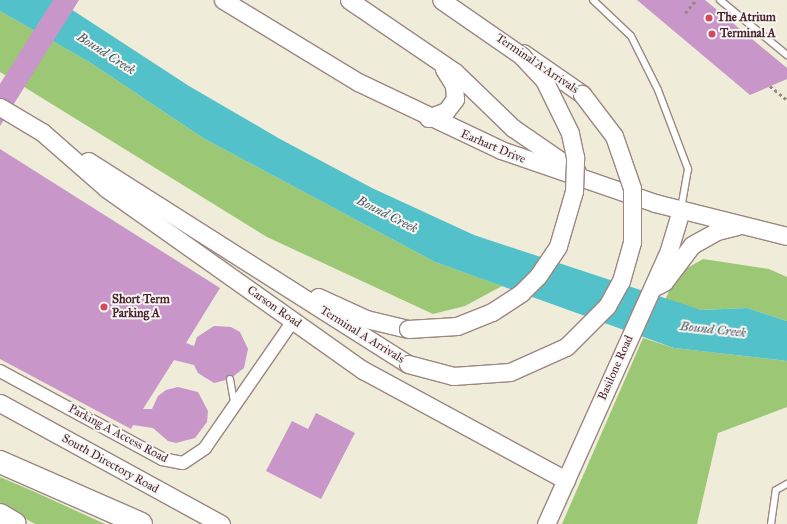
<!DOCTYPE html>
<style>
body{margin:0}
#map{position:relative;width:787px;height:524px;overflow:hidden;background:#efecd9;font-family:"IM FELL Great Primer",serif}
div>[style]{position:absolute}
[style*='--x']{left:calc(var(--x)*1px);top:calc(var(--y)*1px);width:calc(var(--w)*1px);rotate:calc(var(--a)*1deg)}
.green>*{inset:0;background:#9cc774}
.water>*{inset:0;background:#53c1c9}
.building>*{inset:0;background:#c896c9}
.path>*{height:2.5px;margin-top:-1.25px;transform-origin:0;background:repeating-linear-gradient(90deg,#9c8682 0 3px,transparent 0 6px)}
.roads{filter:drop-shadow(1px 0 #9c8682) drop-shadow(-1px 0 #9c8682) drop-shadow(0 1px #9c8682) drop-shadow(0 -1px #9c8682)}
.lane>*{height:6px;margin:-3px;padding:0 3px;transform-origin:3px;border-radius:3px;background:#fff}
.street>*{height:12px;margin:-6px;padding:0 6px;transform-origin:6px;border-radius:6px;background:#fff}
.secondary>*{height:17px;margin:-8.5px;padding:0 8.5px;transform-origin:8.5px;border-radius:8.5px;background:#fff}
.highway>*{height:22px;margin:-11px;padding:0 11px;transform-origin:11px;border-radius:11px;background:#fff}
.bridges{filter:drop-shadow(1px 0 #9c8682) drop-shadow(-1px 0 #9c8682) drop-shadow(0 1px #9c8682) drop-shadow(0 -1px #9c8682)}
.secondary-bridge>*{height:17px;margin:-8.5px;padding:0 8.5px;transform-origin:8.5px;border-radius:8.5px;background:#fff}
.dots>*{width:11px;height:11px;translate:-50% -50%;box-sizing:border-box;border:2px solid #f6f6f2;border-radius:50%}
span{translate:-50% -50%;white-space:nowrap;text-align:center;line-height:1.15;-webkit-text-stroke:4px #f6f6f2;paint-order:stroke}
.poi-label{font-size:12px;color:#4a1f2b;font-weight:700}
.left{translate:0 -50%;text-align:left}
.street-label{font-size:12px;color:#4a1f2b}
.water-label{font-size:13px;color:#4d5862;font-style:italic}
</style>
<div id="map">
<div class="green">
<i style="clip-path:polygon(0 11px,91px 63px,203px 138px,435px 262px,502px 286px,465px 306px,433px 314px,267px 237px,0 72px)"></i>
<i style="clip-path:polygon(703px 259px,769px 269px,787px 277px,787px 321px,747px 308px,701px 310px,665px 300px,677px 274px)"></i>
<i style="clip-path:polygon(643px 338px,674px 348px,787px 361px,787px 407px,718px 433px,697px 524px,562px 524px)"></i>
<i style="clip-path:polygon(0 477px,35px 492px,105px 524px,35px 524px,0 504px)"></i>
</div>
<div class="water">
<i style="clip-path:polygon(0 0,57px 0,189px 86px,280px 139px,372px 188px,474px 235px,701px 310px,747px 308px,787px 321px,787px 361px,674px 348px,435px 262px,203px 138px,91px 63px,0 11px)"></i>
</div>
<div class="building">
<i style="clip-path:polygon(53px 0,79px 0,0 126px,0 84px)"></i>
<i style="clip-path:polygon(637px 0,705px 0,787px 68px,787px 79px,750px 95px)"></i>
<i style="clip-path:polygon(0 149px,220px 288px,186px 343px,194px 346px,197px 337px,214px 326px,231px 327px,240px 332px,248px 349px,244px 368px,230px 379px,214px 383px,198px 373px,194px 365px,174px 360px,143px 409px,152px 409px,158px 396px,166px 390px,178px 387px,198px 392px,208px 411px,207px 422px,195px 438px,176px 443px,168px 441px,153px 428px,133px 425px,131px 429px,0 359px)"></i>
<i style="clip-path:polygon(316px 413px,355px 433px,321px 499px,266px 471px,292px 421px,308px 429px)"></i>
</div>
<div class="path">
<i style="--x:685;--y:13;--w:17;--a:-50"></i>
<i style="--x:770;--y:86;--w:22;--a:39"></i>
</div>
<div class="roads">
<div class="lane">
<i style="--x:593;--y:0;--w:52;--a:43.5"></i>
<i style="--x:631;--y:36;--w:60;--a:63.4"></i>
<i style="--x:658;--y:90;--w:85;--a:69.2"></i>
<i style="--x:688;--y:169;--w:40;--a:100"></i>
<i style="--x:720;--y:0;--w:87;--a:39.4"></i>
<i style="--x:230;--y:379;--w:23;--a:80"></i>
<i style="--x:771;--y:524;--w:34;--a:-82"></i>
<i style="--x:776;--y:490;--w:13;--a:-29"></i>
</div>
<div class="street">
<i style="--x:0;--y:371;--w:184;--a:28.5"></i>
<i style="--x:162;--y:459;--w:21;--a:11"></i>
<i style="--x:183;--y:463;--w:27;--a:-34"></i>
<i style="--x:205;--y:448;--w:155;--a:-55.3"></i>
</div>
<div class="secondary">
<i style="--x:223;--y:0;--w:158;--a:31.3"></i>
<i style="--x:358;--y:82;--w:158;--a:25.4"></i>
<i style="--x:501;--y:150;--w:163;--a:19"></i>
<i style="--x:655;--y:203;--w:136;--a:14"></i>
<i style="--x:349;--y:0;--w:128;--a:34.2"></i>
<i style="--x:455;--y:72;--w:81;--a:44"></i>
<i style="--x:513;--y:128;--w:78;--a:34.5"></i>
<i style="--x:523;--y:53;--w:72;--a:34.8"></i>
<i style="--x:0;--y:107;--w:49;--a:30.8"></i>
<i style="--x:42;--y:132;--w:86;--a:41.2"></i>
<i style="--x:107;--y:189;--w:314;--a:35.3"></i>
<i style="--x:363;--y:370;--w:231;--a:28.5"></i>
<i style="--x:428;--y:118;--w:19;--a:-21"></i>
<i style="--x:446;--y:111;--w:15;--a:-53"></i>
<i style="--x:455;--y:99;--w:14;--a:-94"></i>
<i style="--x:454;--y:85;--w:19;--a:-122"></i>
<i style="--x:88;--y:161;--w:379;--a:32.4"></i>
<i style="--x:657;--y:286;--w:8;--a:-30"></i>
<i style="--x:664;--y:282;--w:46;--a:-52.9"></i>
<i style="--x:692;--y:245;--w:29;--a:-29"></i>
<i style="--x:717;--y:231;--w:21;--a:-14"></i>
<i style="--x:318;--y:297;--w:53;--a:24.6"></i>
<i style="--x:366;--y:319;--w:43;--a:13.4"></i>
<i style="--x:0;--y:403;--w:252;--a:28.7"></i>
<i style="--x:546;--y:524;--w:300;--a:-65.8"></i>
<i style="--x:669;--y:250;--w:42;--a:-73.3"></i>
</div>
<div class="highway">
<i style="--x:0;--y:462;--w:154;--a:23.7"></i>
<i style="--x:0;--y:515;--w:17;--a:31"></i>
</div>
</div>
<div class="bridges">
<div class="secondary-bridge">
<i style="--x:408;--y:329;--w:49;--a:-3.5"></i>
<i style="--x:457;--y:326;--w:38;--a:-22"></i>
<i style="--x:492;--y:312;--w:35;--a:-33"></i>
<i style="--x:521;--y:293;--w:24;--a:-45"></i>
<i style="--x:538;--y:276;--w:36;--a:-56"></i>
<i style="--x:558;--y:246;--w:57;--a:-73.8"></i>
<i style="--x:574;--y:191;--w:34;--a:-88"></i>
<i style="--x:575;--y:157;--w:25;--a:-102"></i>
<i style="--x:570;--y:133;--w:59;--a:-116.1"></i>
<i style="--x:544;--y:80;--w:33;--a:-133"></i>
<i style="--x:522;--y:56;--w:98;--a:-145.3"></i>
<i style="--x:408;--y:364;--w:47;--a:14.9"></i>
<i style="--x:453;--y:376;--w:57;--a:-4"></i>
<i style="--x:510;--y:372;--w:61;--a:-24.1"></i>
<i style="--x:566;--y:347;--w:58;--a:-45"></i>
<i style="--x:607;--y:306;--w:29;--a:-61"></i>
<i style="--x:621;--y:281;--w:41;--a:-74.2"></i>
<i style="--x:632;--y:242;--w:54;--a:-90"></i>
<i style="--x:632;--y:188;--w:55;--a:-109.1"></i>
<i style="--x:614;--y:136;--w:53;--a:-127.3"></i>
</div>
</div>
<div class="dots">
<i style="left:709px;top:18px;background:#d1495b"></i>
<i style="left:712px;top:34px;background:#d1495b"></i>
<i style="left:104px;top:307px;background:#d1495b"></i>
</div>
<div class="poi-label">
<span class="left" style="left:717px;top:18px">The Atrium</span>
<span class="left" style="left:720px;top:34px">Terminal A</span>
<span class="left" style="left:112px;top:307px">Short Term<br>Parking A</span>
</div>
<div class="street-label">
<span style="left:537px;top:64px;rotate:34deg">Terminal A Arrivals</span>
<span style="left:493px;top:147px;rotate:23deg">Earhart Drive</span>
<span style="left:274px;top:307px;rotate:35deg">Carson Road</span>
<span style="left:362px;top:335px;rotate:32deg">Terminal A Arrivals</span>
<span style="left:616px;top:368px;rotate:-66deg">Basilone Road</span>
<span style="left:118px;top:434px;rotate:28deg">Parking A Access Road</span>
<span style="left:110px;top:464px;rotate:29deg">South Directory Road</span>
</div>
<div class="water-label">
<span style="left:106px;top:54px;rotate:33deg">Bound Creek</span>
<span style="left:387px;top:215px;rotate:27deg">Bound Creek</span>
<span style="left:713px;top:330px;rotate:6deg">Bound Creek</span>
</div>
</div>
